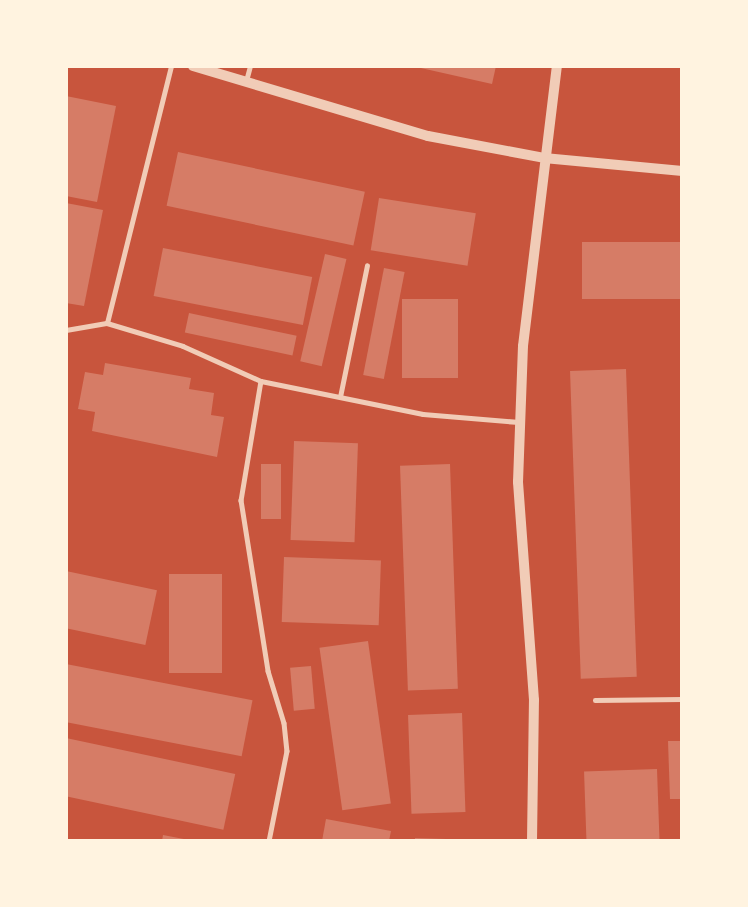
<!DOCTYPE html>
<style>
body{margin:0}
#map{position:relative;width:748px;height:907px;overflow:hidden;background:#c8553d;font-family:"Times New Roman",serif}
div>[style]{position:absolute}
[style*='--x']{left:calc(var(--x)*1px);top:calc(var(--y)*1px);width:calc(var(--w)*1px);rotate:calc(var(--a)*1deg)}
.building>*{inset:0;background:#d67c66;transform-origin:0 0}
.service>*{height:4.5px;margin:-2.25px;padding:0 2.25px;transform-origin:2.25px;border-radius:2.25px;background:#f1ccb7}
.tertiary>*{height:10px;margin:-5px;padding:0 5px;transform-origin:5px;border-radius:5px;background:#f1ccb7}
span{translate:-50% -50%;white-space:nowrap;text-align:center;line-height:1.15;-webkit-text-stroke:6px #fff3e0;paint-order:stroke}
.frame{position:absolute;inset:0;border:68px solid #fff3e0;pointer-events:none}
</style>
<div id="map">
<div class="building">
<i style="clip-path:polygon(412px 66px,496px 66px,492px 84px)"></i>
<i style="clip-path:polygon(66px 96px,116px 106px,97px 202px,66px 196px)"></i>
<i style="left:178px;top:152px;width:191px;height:55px;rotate:12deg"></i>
<i style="left:379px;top:198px;width:98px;height:53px;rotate:9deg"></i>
<i style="clip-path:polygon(66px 203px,103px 210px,84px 306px,66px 303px)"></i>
<i style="left:682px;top:242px;width:57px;height:100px;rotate:90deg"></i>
<i style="left:163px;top:248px;width:152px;height:49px;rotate:11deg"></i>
<i style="left:325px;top:254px;width:22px;height:110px;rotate:13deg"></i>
<i style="left:384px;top:268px;width:21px;height:109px;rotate:11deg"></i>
<i style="left:402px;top:299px;width:56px;height:79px"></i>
<i style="left:189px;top:313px;width:110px;height:20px;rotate:12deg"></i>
<i style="clip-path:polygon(105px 363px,191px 378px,189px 389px,214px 393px,211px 415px,224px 417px,217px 457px,92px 431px,95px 412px,78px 409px,85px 372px,103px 375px)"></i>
<i style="left:626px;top:369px;width:308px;height:56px;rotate:88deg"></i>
<i style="left:294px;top:441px;width:64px;height:99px;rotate:2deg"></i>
<i style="left:261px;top:464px;width:20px;height:55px"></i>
<i style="left:450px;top:464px;width:225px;height:50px;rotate:88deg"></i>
<i style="left:284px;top:557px;width:97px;height:65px;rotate:2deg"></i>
<i style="left:66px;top:571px;width:93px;height:56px;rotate:12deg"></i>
<i style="left:169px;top:574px;width:53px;height:99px"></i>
<i style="left:368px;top:641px;width:164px;height:49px;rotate:82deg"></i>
<i style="left:66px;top:664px;width:190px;height:57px;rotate:11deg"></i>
<i style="left:311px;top:666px;width:43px;height:21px;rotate:85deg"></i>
<i style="left:462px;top:713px;width:99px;height:54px;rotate:88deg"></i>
<i style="left:66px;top:738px;width:173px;height:57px;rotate:12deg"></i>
<i style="clip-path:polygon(668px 741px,682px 741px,682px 799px,670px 799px)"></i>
<i style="left:657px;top:769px;width:72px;height:73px;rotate:88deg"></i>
<i style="clip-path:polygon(326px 819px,391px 831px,389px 841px,322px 841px)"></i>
<i style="clip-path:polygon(163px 835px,189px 840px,189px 841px,162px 841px)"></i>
<i style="clip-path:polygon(415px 838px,446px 839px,446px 841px,415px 841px)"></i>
</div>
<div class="service">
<i style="--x:246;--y:81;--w:16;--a:-75"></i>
<i style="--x:107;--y:323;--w:265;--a:-76"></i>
<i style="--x:66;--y:330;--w:42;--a:-9.7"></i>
<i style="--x:107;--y:323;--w:79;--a:16.8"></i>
<i style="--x:183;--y:346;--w:85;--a:24.2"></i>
<i style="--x:261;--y:381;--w:165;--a:11.5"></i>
<i style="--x:423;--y:414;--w:96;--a:4.8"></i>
<i style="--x:261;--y:381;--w:121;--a:99.5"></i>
<i style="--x:241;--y:500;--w:173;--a:81"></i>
<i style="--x:268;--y:671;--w:54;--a:72.9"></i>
<i style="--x:284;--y:723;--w:28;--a:84"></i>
<i style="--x:287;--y:751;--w:92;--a:101.3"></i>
<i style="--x:340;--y:397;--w:134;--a:-78.4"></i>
<i style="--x:595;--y:700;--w:87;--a:-0.7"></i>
</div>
<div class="tertiary">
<i style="--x:193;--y:66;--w:245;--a:16.6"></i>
<i style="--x:428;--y:136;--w:118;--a:10.7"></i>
<i style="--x:544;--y:158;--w:139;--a:5.4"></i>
<i style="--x:532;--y:841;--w:141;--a:-89.2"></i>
<i style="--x:534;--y:700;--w:219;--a:-94.2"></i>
<i style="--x:518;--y:482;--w:136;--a:-87.9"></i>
<i style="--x:523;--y:346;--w:282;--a:-83.1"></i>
</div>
<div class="frame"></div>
</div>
